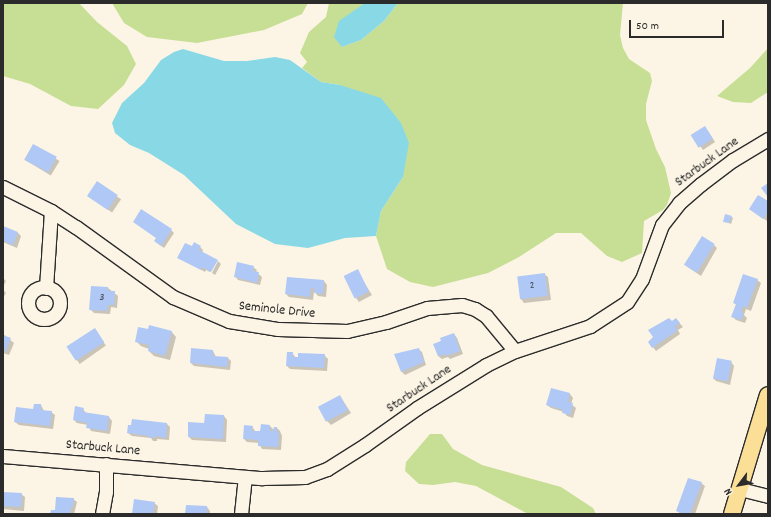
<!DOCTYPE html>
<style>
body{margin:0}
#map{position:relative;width:771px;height:517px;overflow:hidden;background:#fcf5e5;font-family:Dekko,sans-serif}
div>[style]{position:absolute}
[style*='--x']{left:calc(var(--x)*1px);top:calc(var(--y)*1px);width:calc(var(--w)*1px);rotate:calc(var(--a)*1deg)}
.green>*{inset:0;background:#c7df95}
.water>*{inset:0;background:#89d8e6}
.shadow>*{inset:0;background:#0003;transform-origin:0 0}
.building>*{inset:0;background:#b0c8f6;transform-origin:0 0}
.roads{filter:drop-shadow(1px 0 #2b2b2b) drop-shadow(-1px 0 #2b2b2b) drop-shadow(0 1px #2b2b2b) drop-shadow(0 -1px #2b2b2b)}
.minor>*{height:13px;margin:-6.5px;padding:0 6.5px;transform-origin:6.5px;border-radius:6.5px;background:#fcf5e5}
.minor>.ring{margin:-6.5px;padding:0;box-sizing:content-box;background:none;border:13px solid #fcf5e5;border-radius:50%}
.major>*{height:16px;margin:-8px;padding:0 8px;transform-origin:8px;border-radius:8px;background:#fbdf96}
span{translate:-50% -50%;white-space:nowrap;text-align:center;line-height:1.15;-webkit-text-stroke:3px #fcf5e5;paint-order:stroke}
.number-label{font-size:12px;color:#4c525e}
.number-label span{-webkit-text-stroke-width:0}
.street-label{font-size:14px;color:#2b2b2b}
.frame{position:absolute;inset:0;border:4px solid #2b2b2b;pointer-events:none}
.north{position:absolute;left:719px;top:465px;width:40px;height:40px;-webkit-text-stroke:3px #fcf5e5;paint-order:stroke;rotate:238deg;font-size:11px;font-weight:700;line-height:16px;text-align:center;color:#2b2b2b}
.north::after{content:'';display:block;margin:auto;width:14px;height:18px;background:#2b2b2b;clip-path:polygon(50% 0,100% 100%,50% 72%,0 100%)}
.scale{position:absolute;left:629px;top:20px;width:95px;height:18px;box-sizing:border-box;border:2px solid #2b2b2b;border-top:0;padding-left:5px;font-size:12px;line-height:14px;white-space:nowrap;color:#2b2b2b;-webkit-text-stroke:3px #fcf5e5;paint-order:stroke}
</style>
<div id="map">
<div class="green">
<i style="clip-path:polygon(3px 3px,79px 3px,97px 22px,127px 46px,136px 64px,124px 85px,98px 109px,71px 106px,30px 84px,3px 76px)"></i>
<i style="clip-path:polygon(112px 3px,308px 3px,302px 14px,264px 30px,197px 43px,147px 37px,124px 23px)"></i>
<i style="clip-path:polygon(329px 3px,365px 3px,342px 47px,361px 40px,384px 21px,398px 3px,623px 3px,620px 35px,623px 48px,629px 59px,650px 73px,652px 81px,646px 104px,646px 120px,656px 149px,665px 167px,671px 193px,667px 205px,663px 210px,644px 221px,642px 253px,622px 262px,607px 256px,581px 233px,556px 233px,519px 257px,488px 273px,433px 287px,410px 282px,387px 269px,376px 236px,381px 211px,403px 177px,340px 85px,321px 82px,302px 68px,307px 62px,300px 53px,309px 32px,326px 17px)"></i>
<i style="clip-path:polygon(768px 48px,768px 92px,751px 103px,733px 102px,717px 96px,750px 68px)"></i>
<i style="clip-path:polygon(430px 434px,442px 434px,453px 449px,482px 465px,561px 487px,593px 508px,596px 514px,528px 514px,476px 486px,455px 482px,433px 485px,419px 484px,405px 471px,406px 462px)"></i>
</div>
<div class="water">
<i style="clip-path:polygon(365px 3px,398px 3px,384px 21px,361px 40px,342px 47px,334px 37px,339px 21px)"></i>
<i style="clip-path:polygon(183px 49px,224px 61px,247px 61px,275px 57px,290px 60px,321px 82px,340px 85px,381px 98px,401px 123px,409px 143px,403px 177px,381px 211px,376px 236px,345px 238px,308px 248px,275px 244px,236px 224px,184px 175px,149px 153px,130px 145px,115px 133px,112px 123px,122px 103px,144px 83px,161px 60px,174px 52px)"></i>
</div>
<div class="shadow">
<i style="clip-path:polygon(708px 131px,715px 142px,703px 150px,692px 135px)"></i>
<i style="left:33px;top:145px;width:31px;height:17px;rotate:31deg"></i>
<i style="left:97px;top:183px;width:29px;height:16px;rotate:34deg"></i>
<i style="clip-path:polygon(768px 202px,768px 220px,767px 221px,750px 209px)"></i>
<i style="clip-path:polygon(731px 217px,733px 218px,731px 224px,724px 221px)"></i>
<i style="clip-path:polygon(134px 222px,171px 230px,174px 233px,164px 248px,155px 241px,157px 238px)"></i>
<i style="clip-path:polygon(3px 227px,18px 233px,21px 236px,17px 248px,3px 242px)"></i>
<i style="clip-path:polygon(714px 245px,717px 248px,701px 276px,685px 265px)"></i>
<i style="clip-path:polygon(192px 247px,200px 247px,203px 250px,202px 253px,216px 260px,210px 272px,206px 270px,205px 272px,179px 257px)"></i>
<i style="clip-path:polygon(218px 261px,221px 264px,215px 275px,212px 273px)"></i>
<i style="clip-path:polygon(253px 267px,257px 270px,256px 272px,262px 277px,260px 285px,238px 280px,235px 276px)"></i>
<i style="clip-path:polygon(357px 271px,372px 295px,359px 302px,356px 298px)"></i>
<i style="clip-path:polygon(544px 274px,548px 277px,551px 300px,524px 303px,521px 299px)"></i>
<i style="clip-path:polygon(3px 278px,6px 281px,3px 287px)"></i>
<i style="clip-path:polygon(757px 280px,761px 283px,751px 311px,746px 309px,744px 315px,747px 318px,745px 323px,736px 320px,733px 317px,737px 305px,734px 303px)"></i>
<i style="clip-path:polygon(324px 281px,327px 285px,326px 297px,318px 296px,314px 291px,313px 300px,289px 297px,286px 294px)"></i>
<i style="clip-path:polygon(108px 288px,118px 296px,117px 308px,111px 307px,110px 314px,94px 313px,90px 309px)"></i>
<i style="clip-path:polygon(3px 290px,6px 293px,3px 298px)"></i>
<i style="clip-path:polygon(676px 319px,683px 327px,678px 330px,680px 334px,656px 351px,649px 342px)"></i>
<i style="left:95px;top:330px;width:19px;height:32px;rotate:55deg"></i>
<i style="clip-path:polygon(148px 330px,171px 331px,176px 337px,170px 360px,154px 356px,149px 351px,149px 349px,141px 346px,136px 341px)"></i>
<i style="clip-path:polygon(3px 334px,14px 343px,9px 355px,3px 353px)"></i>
<i style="clip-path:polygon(454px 334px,457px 338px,463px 354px,450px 359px,448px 357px,442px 359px,438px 356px,434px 345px)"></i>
<i style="clip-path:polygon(418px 349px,422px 352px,426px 365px,405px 375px,402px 372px,396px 355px)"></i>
<i style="clip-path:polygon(213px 351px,216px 357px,228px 358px,231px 361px,230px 370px,194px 366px,191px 363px)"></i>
<i style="clip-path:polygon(292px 353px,296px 358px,324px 355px,328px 359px,327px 371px,290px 369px,287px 366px)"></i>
<i style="clip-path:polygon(731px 362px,734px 366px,730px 385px,716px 381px,713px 378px)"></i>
<i style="clip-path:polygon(570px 394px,573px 398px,571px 404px,576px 408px,573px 418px,567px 416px,564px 412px,551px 408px,547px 405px)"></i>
<i style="clip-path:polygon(340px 396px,351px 413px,331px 425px,327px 421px)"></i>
<i style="clip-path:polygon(41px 405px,44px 411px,51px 412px,55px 415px,53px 429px,19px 425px,15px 422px)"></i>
<i style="clip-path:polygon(83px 409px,86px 413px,109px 417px,112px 421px,110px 434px,91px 431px,88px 425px,77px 423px,74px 420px)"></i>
<i style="clip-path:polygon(224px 416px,227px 420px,226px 442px,192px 440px,189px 437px)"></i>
<i style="clip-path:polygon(167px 424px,170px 427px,169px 440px,157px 439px,157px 441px,153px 441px,151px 438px,132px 436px,128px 433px)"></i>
<i style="clip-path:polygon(270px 426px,274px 430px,277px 428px,280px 431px,282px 436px,281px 450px,262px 449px,259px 443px,247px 442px,244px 439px,252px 427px,256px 432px,261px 432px)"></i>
<i style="clip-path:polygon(701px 483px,705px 486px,695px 514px,681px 514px,677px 511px)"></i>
<i style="clip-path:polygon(3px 493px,21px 494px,25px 497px,24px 511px,3px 509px)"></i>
<i style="clip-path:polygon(73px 499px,77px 502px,74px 514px,51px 514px)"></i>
<i style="clip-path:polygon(154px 503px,158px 506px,157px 514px,133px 514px)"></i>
<i style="clip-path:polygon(207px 507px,210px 511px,210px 514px,186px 514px)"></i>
</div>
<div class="building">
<i style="left:705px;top:126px;width:15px;height:17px;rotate:58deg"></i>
<i style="left:33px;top:144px;width:27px;height:18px;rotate:28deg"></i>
<i style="left:97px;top:181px;width:25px;height:18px;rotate:34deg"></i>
<i style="clip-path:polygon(768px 183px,768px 197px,761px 188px)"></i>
<i style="clip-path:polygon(758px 195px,768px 201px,768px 212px,763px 219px,749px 209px)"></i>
<i style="clip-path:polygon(141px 209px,172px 229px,161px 246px,154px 241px,156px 238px,133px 222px)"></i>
<i style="clip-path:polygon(725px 214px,732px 216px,729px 223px,723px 222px)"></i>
<i style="clip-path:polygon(3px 226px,18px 232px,13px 245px,3px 241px)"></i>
<i style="left:702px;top:236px;width:15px;height:34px;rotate:32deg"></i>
<i style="clip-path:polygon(194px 242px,201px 246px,199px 250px,218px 260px,211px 272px,202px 267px,201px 270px,177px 258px,185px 243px,192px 246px)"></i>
<i style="clip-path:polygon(237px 262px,254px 266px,253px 271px,259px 272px,257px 283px,234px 277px)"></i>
<i style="left:358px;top:269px;width:25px;height:16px;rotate:64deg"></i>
<i style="left:545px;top:273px;width:23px;height:28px;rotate:83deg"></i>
<i style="clip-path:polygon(743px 274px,758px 279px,747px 308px,743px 306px,741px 312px,744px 313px,741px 320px,731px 317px,736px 304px,733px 303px)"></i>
<i style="clip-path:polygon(287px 277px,324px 280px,323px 294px,314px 293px,315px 289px,311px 288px,310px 297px,285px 294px)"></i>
<i style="clip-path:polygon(91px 286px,108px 287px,108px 291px,115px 291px,114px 305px,108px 305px,107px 311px,89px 310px)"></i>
<i style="clip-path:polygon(669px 318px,672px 321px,676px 318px,680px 323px,675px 327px,678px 330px,652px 348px,648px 342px,653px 337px,648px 330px)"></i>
<i style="clip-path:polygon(149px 325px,172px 331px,165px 356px,148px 351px,149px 345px,135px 342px,138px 327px,148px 329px)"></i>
<i style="left:95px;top:328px;width:17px;height:34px;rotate:57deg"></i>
<i style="clip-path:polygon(454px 333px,460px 351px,446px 356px,445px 354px,438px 356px,433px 344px,441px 341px,440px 338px)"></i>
<i style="clip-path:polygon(3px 335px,11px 338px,5px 352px,3px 351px)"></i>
<i style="clip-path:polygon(191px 348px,213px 350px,213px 356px,228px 357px,227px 367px,190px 363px)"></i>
<i style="clip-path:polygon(419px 348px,424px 362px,401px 372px,394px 354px)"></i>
<i style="clip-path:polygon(287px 352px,293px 352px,293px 357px,298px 357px,298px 353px,325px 354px,324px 368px,286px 366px)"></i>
<i style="left:717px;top:358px;width:15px;height:21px;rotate:11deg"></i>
<i style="clip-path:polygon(551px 388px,570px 393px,568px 402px,573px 403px,570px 415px,562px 413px,563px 410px,546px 405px)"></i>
<i style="left:340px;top:395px;width:17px;height:25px;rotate:62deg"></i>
<i style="clip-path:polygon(34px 404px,41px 404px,41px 410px,52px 411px,50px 426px,14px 422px,16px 407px,33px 409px)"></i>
<i style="clip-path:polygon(75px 406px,84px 408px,83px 412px,109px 416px,107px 431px,86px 428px,87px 423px,73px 420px)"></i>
<i style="clip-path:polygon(205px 414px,224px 415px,223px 439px,188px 437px,188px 422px,204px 423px)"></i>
<i style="clip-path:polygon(132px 419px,167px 423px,166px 438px,154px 436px,153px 438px,149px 438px,149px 436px,127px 433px,128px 425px,131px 425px)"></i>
<i style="clip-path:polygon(261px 424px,270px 425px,270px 431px,273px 431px,274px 427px,277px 427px,277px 432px,279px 432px,278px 447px,258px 446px,258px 440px,243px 439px,244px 425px,253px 426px,252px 431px,260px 431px)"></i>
<i style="clip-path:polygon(688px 478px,702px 482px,690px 514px,685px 514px,676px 511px)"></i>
<i style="left:3px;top:492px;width:19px;height:14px;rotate:3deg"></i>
<i style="clip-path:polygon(56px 497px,74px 498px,73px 507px,71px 507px,70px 514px,50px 514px,51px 510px,55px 510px)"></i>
<i style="clip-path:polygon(134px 499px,155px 502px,153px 514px,132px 514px)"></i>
<i style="clip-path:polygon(186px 505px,207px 506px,207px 514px,185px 514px)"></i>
</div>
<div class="roads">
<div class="minor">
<i style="--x:3;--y:187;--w:54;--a:26.6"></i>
<i style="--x:51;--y:211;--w:30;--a:33"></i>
<i style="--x:76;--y:227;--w:120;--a:35.8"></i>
<i style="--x:173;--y:297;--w:61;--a:23.2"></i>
<i style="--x:229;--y:321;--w:50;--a:9.3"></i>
<i style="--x:278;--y:329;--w:69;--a:1.7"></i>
<i style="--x:347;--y:331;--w:40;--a:-13"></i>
<i style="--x:386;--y:322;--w:43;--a:-18.9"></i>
<i style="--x:427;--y:308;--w:35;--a:-5"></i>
<i style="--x:462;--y:305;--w:14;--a:17"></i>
<i style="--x:475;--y:309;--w:13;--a:32"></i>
<i style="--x:486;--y:316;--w:45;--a:50.4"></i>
<i class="ring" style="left:28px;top:287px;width:19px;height:19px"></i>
<i style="--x:46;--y:288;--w:77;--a:-86.3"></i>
<i style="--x:3;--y:456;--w:260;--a:4.9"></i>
<i style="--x:262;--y:478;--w:43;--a:-1.3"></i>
<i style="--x:305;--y:477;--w:23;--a:-20"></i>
<i style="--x:327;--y:469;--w:45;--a:-32.3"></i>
<i style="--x:365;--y:445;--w:64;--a:-35.4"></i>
<i style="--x:417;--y:408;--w:81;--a:-31.9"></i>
<i style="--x:486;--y:365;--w:32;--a:-26"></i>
<i style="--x:515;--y:351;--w:79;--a:-18.4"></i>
<i style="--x:590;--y:326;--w:44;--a:-33"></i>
<i style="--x:627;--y:302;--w:27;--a:-57"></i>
<i style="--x:642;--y:279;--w:58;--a:-69.7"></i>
<i style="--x:662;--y:225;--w:28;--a:-52"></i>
<i style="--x:679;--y:203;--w:29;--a:-41"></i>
<i style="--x:701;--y:184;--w:40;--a:-37"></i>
<i style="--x:733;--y:160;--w:41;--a:-31"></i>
<i style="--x:740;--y:489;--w:29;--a:14"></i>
<i style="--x:102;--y:514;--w:22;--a:-80"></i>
<i style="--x:106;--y:492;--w:28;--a:-90"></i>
<i style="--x:241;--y:514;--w:37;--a:-84"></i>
</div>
<div class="major">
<i style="--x:732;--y:514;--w:124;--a:-73.2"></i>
</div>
</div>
<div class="number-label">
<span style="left:532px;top:286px">2</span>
<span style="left:102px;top:298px">3</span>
</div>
<div class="street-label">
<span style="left:707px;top:162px;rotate:-36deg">Starbuck Lane</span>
<span style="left:277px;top:310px;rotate:6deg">Seminole Drive</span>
<span style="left:419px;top:389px;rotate:-34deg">Starbuck Lane</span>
<span style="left:103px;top:448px;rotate:5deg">Starbuck Lane</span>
</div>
<div class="frame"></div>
<div class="north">N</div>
<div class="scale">50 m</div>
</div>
